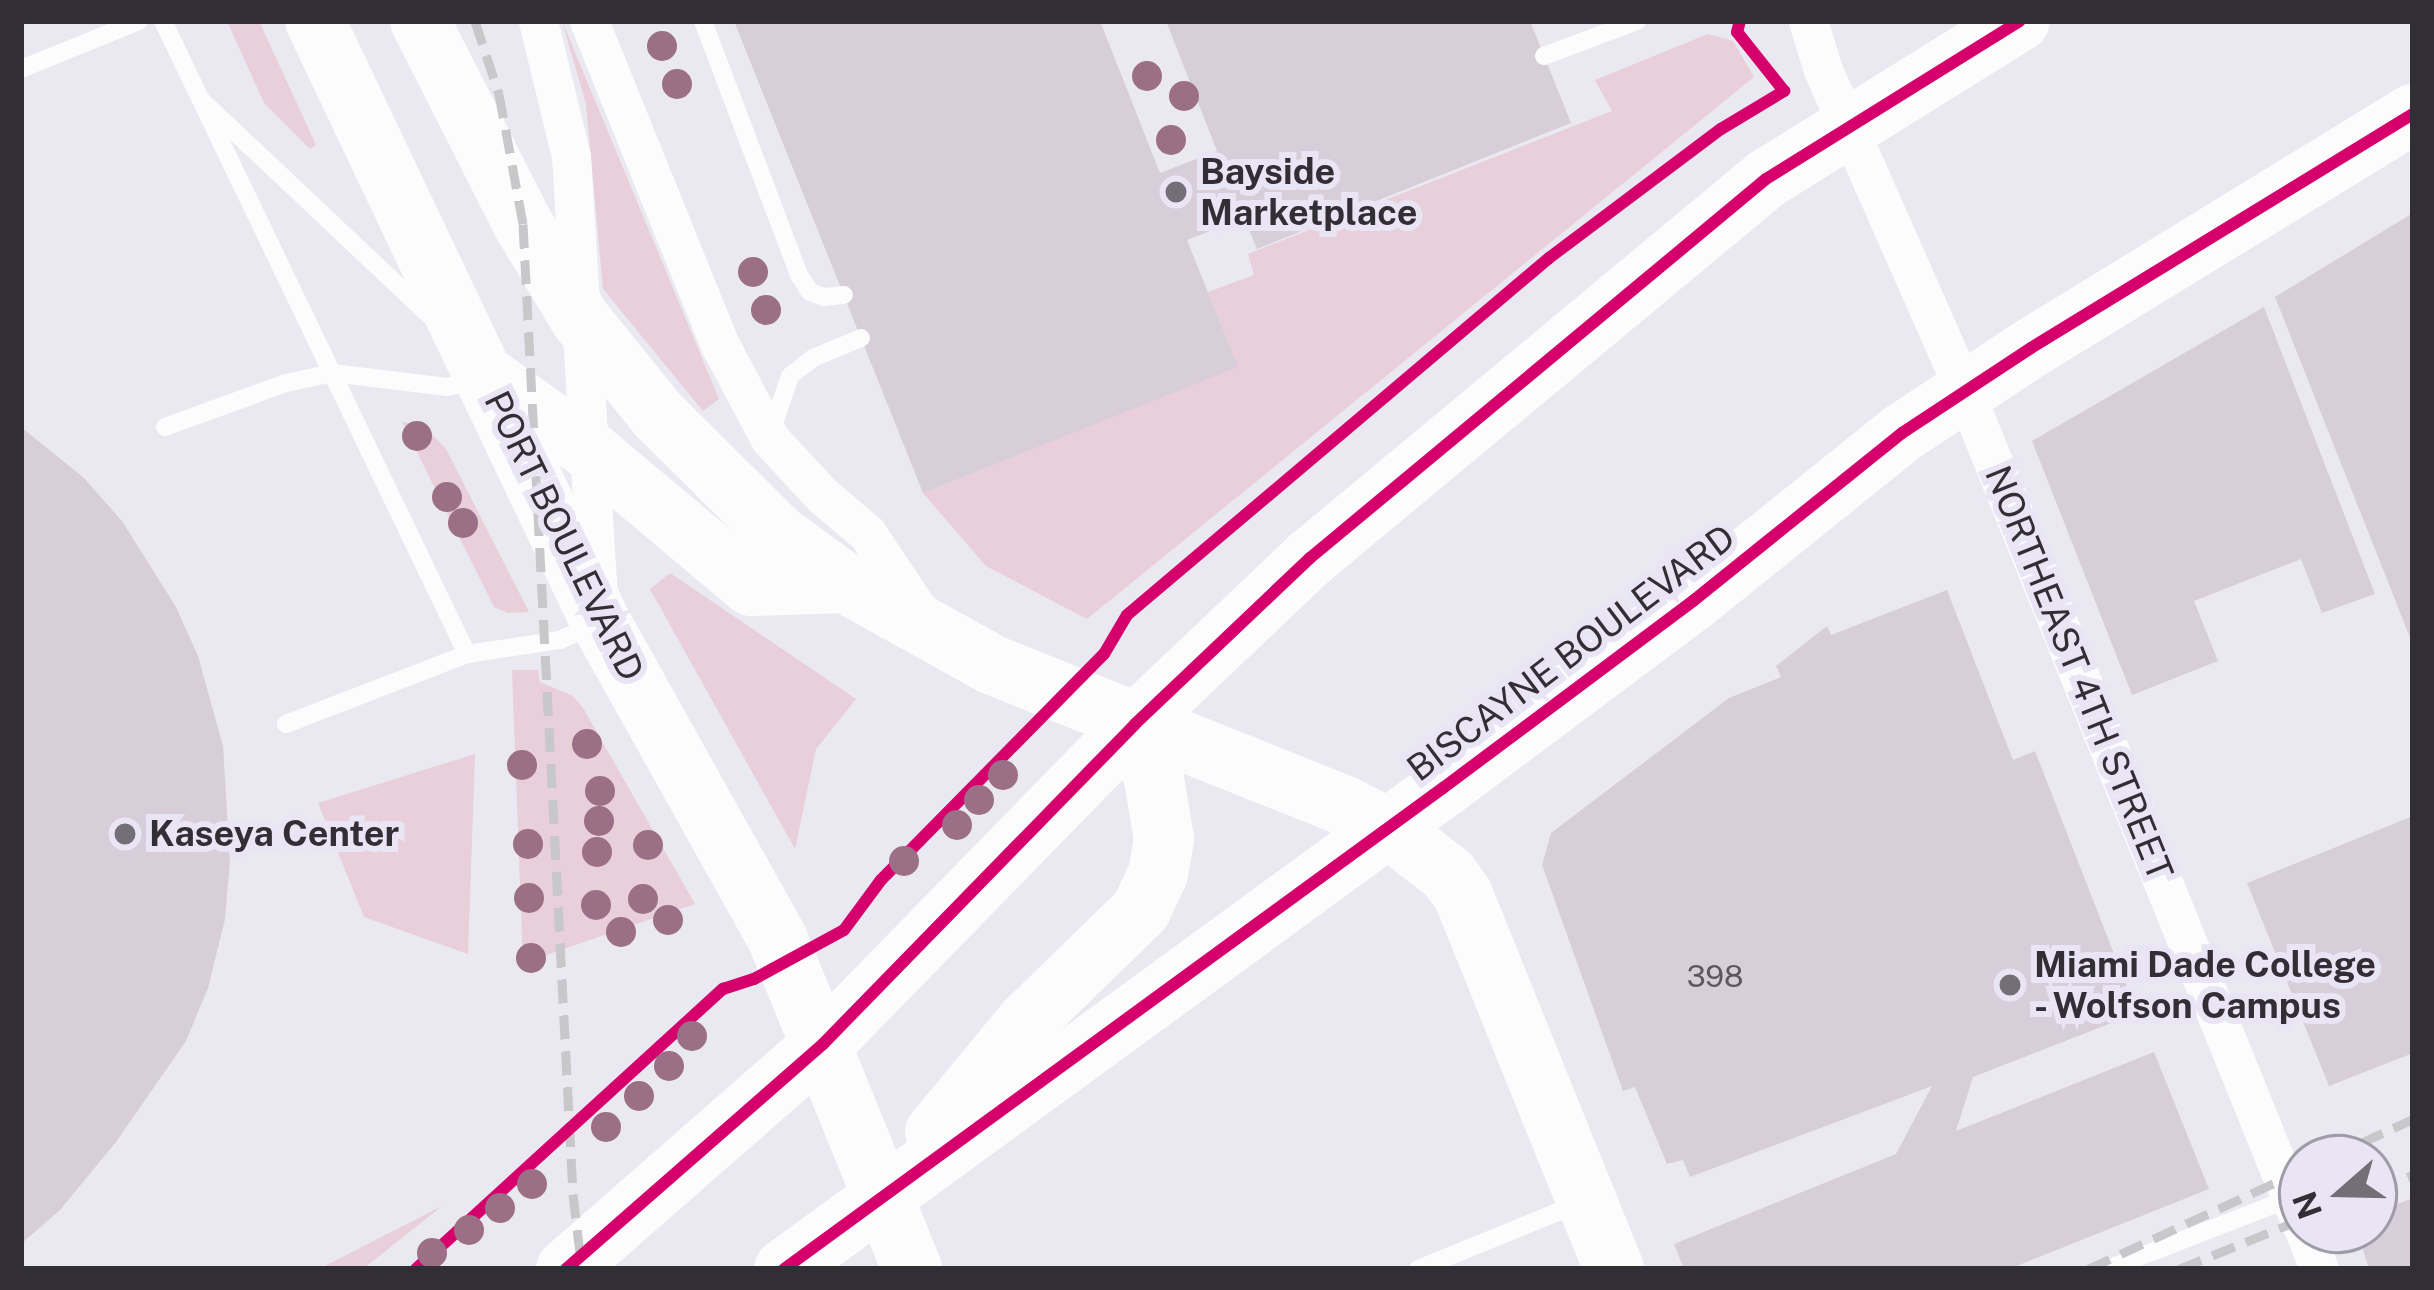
<!DOCTYPE html>
<style>
body{margin:0}
#map{position:relative;width:2434px;height:1290px;overflow:hidden;background:#eae8f0;font-family:"Public Sans",sans-serif}
div>[style]{position:absolute}
[style*='--x']{left:calc(var(--x)*1px);top:calc(var(--y)*1px);width:calc(var(--w)*1px);rotate:calc(var(--a)*1deg)}
.green>*{inset:0;background:#e8cfd9}
.building>*{inset:0;background:#d8ceda}
.lane>*{height:18px;margin:-9px;padding:0 9px;transform-origin:9px;border-radius:9px;background:#fcfcfd}
.street>*{height:39px;margin:-19.5px;padding:0 19.5px;transform-origin:19.5px;border-radius:19.5px;background:#fcfcfd}
.primary>*{height:60px;margin:-30px;padding:0 30px;transform-origin:30px;border-radius:30px;background:#fcfcfd}
.rail>*{height:9px;margin-top:-4.5px;transform-origin:0;background:repeating-linear-gradient(90deg,#c8c7ca 0 24px,transparent 0 36px)}
.cycleway>*{height:12px;margin:-6px;padding:0 6px;transform-origin:6px;border-radius:6px;background:#d6006c}
.trees>*{width:30px;height:30px;margin:-15px;border-radius:50%;background:#9b6f85}
.dots>*{width:33px;height:33px;translate:-50% -50%;box-sizing:border-box;border:6px solid #e9e5f4;border-radius:50%}
span{translate:-50% -50%;white-space:nowrap;text-align:center;line-height:1.15;-webkit-text-stroke:12px #e9e5f4;paint-order:stroke}
.number-label{font-size:30px;color:#5b575e}
.number-label span{-webkit-text-stroke-width:0}
.poi-label{font-size:36px;color:#312f35;font-weight:700}
.left{translate:0 -50%;text-align:left}
.street-label{font-size:36px;color:#312f35}
.frame{position:absolute;inset:0;border:24px solid #312f35;pointer-events:none}
.north{position:absolute;left:2278px;top:1134px;width:120px;height:120px;box-sizing:border-box;background:#e9e5f4;border:3px solid #9f9ca8;border-radius:50%;rotate:250deg;font-size:33px;font-weight:700;line-height:48px;text-align:center;color:#312f35}
.north::after{content:'';display:block;margin:auto;width:42px;height:54px;background:#727076;clip-path:polygon(50% 0,100% 100%,50% 72%,0 100%)}
</style>
<div id="map">
<div class="green">
<i style="clip-path:polygon(227px 21px,259px 21px,316px 145px,310px 149px,264px 103px)"></i>
<i style="clip-path:polygon(562px 21px,719px 399px,703px 411px,603px 289px,586px 104px)"></i>
<i style="clip-path:polygon(1708px 34px,1733px 41px,1754px 77px,1087px 619px,986px 566px,923px 493px,1237px 366px,1208px 292px,1254px 275px,1248px 254px,1612px 111px,1595px 80px)"></i>
<i style="clip-path:polygon(402px 422px,424px 426px,446px 449px,529px 612px,508px 613px,494px 607px)"></i>
<i style="clip-path:polygon(670px 573px,856px 699px,816px 749px,795px 849px,650px 589px)"></i>
<i style="clip-path:polygon(512px 670px,538px 670px,540px 682px,573px 696px,583px 708px,695px 904px,523px 963px)"></i>
<i style="clip-path:polygon(475px 754px,468px 954px,364px 917px,318px 803px)"></i>
<i style="clip-path:polygon(442px 1206px,363px 1269px,318px 1269px,319px 1269px)"></i>
</div>
<div class="building">
<i style="clip-path:polygon(734px 21px,1100px 21px,1160px 173px,1217px 151px,1166px 21px,1530px 21px,1571px 123px,1257px 249px,1244px 218px,1187px 240px,1238px 367px,923px 493px)"></i>
<i style="clip-path:polygon(2413px 213px,2413px 645px,2275px 297px)"></i>
<i style="clip-path:polygon(2264px 307px,2375px 594px,2322px 613px,2301px 559px,2194px 601px,2218px 661px,2132px 695px,2032px 441px)"></i>
<i style="clip-path:polygon(21px 427px,84px 478px,122px 521px,176px 607px,198px 656px,223px 746px,230px 861px,225px 919px,208px 988px,186px 1041px,116px 1142px,60px 1210px,21px 1244px)"></i>
<i style="clip-path:polygon(1947px 590px,2013px 760px,2035px 751px,2137px 1013px,1973px 1077px,1956px 1131px,2154px 1052px,2209px 1189px,2009px 1269px,1684px 1269px,1674px 1244px,1896px 1154px,1932px 1086px,1690px 1177px,1683px 1160px,1667px 1164px,1635px 1087px,1623px 1091px,1542px 865px,1551px 833px,1729px 698px,1781px 677px,1776px 666px,1827px 626px,1831px 635px)"></i>
<i style="clip-path:polygon(2413px 816px,2413px 1053px,2329px 1086px,2247px 883px)"></i>
<i style="clip-path:polygon(2413px 1198px,2413px 1269px,2369px 1269px,2357px 1230px,2374px 1230px,2374px 1213px)"></i>
</div>
<div class="lane">
<i style="--x:163;--y:21;--w:702;--a:64.35"></i>
<i style="--x:703;--y:21;--w:272;--a:69.3"></i>
<i style="--x:799;--y:275;--w:20;--a:57"></i>
<i style="--x:810;--y:292;--w:15;--a:20"></i>
<i style="--x:824;--y:297;--w:20;--a:-6"></i>
<i style="--x:1544;--y:56;--w:99;--a:-20.6"></i>
<i style="--x:21;--y:69;--w:127;--a:-22.1"></i>
<i style="--x:201;--y:100;--w:313;--a:43.3"></i>
<i style="--x:165;--y:427;--w:129;--a:-20"></i>
<i style="--x:286;--y:383;--w:48;--a:-12"></i>
<i style="--x:333;--y:373;--w:115;--a:7"></i>
<i style="--x:447;--y:387;--w:28;--a:-13"></i>
<i style="--x:772;--y:429;--w:56;--a:-71.2"></i>
<i style="--x:790;--y:376;--w:29;--a:-38"></i>
<i style="--x:813;--y:358;--w:52;--a:-22.6"></i>
<i style="--x:286;--y:724;--w:194;--a:-21.1"></i>
<i style="--x:467;--y:654;--w:94;--a:-8.6"></i>
<i style="--x:560;--y:640;--w:40;--a:-25"></i>
<i style="--x:1418;--y:1269;--w:177;--a:-22.2"></i>
<i style="--x:2108;--y:1269;--w:196;--a:-21.2"></i>
</div>
<div class="street">
<i style="--x:538;--y:21;--w:139;--a:76.3"></i>
<i style="--x:571;--y:156;--w:438;--a:86.5"></i>
<i style="--x:589;--y:21;--w:347;--a:68"></i>
<i style="--x:719;--y:343;--w:109;--a:62"></i>
<i style="--x:770;--y:439;--w:78;--a:47.1"></i>
<i style="--x:823;--y:496;--w:57;--a:40.1"></i>
<i style="--x:867;--y:533;--w:105;--a:56.3"></i>
<i style="--x:1808;--y:21;--w:51;--a:73"></i>
<i style="--x:1823;--y:70;--w:350;--a:66.2"></i>
<i style="--x:1964;--y:390;--w:902;--a:67.99"></i>
<i style="--x:2304;--y:1230;--w:42;--a:69"></i>
</div>
<div class="primary">
<i style="--x:315;--y:21;--w:664;--a:64.59"></i>
<i style="--x:600;--y:621;--w:365;--a:60.8"></i>
<i style="--x:778;--y:940;--w:355;--a:67.8"></i>
<i style="--x:420;--y:21;--w:228;--a:63.1"></i>
<i style="--x:523;--y:224;--w:112;--a:58.9"></i>
<i style="--x:581;--y:320;--w:122;--a:51"></i>
<i style="--x:658;--y:415;--w:170;--a:44.8"></i>
<i style="--x:779;--y:535;--w:82;--a:36"></i>
<i style="--x:845;--y:583;--w:169;--a:29"></i>
<i style="--x:993;--y:665;--w:379;--a:21.8"></i>
<i style="--x:1345;--y:806;--w:48;--a:27.1"></i>
<i style="--x:1388;--y:828;--w:76;--a:37.5"></i>
<i style="--x:1448;--y:874;--w:26;--a:54"></i>
<i style="--x:1463;--y:895;--w:403;--a:68"></i>
<i style="--x:488;--y:377;--w:123;--a:35.8"></i>
<i style="--x:588;--y:449;--w:213;--a:40"></i>
<i style="--x:751;--y:586;--w:94;--a:-1.8"></i>
<i style="--x:935;--y:1132;--w:143;--a:-50.4"></i>
<i style="--x:1026;--y:1022;--w:161;--a:-44.2"></i>
<i style="--x:1141;--y:910;--w:40;--a:-65"></i>
<i style="--x:1158;--y:874;--w:36;--a:-80"></i>
<i style="--x:1164;--y:839;--w:61;--a:-99.5"></i>
<i style="--x:1154;--y:779;--w:58;--a:-109.1"></i>
<i style="--x:566;--y:1269;--w:342;--a:-41.2"></i>
<i style="--x:823;--y:1044;--w:447;--a:-45.7"></i>
<i style="--x:1135;--y:724;--w:241;--a:-43.5"></i>
<i style="--x:1310;--y:558;--w:593;--a:-39.73"></i>
<i style="--x:1766;--y:179;--w:299;--a:-31.9"></i>
<i style="--x:784;--y:1269;--w:816;--a:-36.13"></i>
<i style="--x:1443;--y:788;--w:312;--a:-36.8"></i>
<i style="--x:1693;--y:601;--w:268;--a:-38.8"></i>
<i style="--x:1902;--y:433;--w:154;--a:-33.4"></i>
<i style="--x:2031;--y:348;--w:448;--a:-31.5"></i>
</div>
<div class="rail">
<i style="--x:475;--y:21;--w:77;--a:71.8"></i>
<i style="--x:499;--y:94;--w:132;--a:79.5"></i>
<i style="--x:523;--y:224;--w:971;--a:87.05"></i>
<i style="--x:573;--y:1194;--w:76;--a:83.2"></i>
<i style="--x:2328;--y:1158;--w:94;--a:-24.6"></i>
<i style="--x:2374;--y:1190;--w:42;--a:-21"></i>
<i style="--x:2088;--y:1269;--w:236;--a:-24.8"></i>
<i style="--x:2179;--y:1269;--w:133;--a:-22.1"></i>
</div>
<div class="cycleway">
<i style="--x:416;--y:1269;--w:416;--a:-42.4"></i>
<i style="--x:723;--y:989;--w:33;--a:-18"></i>
<i style="--x:754;--y:979;--w:102;--a:-28.6"></i>
<i style="--x:844;--y:930;--w:62;--a:-53.5"></i>
<i style="--x:881;--y:880;--w:317;--a:-45.4"></i>
<i style="--x:1104;--y:654;--w:45;--a:-59.5"></i>
<i style="--x:1127;--y:615;--w:553;--a:-40.23"></i>
<i style="--x:1549;--y:258;--w:215;--a:-36.9"></i>
<i style="--x:1721;--y:129;--w:74;--a:-31.1"></i>
<i style="--x:1784;--y:91;--w:75;--a:-128.5"></i>
<i style="--x:1737;--y:32;--w:11;--a:-75"></i>
<i style="--x:566;--y:1269;--w:342;--a:-41.2"></i>
<i style="--x:823;--y:1044;--w:447;--a:-45.7"></i>
<i style="--x:1135;--y:724;--w:241;--a:-43.5"></i>
<i style="--x:1310;--y:558;--w:593;--a:-39.73"></i>
<i style="--x:1766;--y:179;--w:299;--a:-31.9"></i>
<i style="--x:784;--y:1269;--w:816;--a:-36.13"></i>
<i style="--x:1443;--y:788;--w:312;--a:-36.8"></i>
<i style="--x:1693;--y:601;--w:268;--a:-38.8"></i>
<i style="--x:1902;--y:433;--w:154;--a:-33.4"></i>
<i style="--x:2031;--y:348;--w:448;--a:-31.5"></i>
</div>
<div class="trees">
<i style="left:662px;top:46px"></i>
<i style="left:1147px;top:76px"></i>
<i style="left:677px;top:84px"></i>
<i style="left:1184px;top:96px"></i>
<i style="left:1171px;top:140px"></i>
<i style="left:753px;top:272px"></i>
<i style="left:766px;top:310px"></i>
<i style="left:417px;top:436px"></i>
<i style="left:447px;top:497px"></i>
<i style="left:463px;top:523px"></i>
<i style="left:587px;top:744px"></i>
<i style="left:522px;top:765px"></i>
<i style="left:1003px;top:775px"></i>
<i style="left:600px;top:791px"></i>
<i style="left:979px;top:800px"></i>
<i style="left:599px;top:821px"></i>
<i style="left:957px;top:825px"></i>
<i style="left:528px;top:844px"></i>
<i style="left:648px;top:845px"></i>
<i style="left:597px;top:852px"></i>
<i style="left:904px;top:861px"></i>
<i style="left:529px;top:898px"></i>
<i style="left:643px;top:899px"></i>
<i style="left:596px;top:905px"></i>
<i style="left:668px;top:920px"></i>
<i style="left:621px;top:932px"></i>
<i style="left:531px;top:958px"></i>
<i style="left:692px;top:1036px"></i>
<i style="left:669px;top:1066px"></i>
<i style="left:639px;top:1096px"></i>
<i style="left:606px;top:1127px"></i>
<i style="left:532px;top:1184px"></i>
<i style="left:500px;top:1208px"></i>
<i style="left:469px;top:1230px"></i>
<i style="left:432px;top:1253px"></i>
</div>
<div class="dots">
<i style="left:1176px;top:192px;background:#727076"></i>
<i style="left:125px;top:834px;background:#727076"></i>
<i style="left:2010px;top:985px;background:#727076"></i>
</div>
<div class="number-label">
<span style="left:1715px;top:976px">398</span>
</div>
<div class="poi-label">
<span class="left" style="left:1200px;top:192px">Bayside<br>Marketplace</span>
<span class="left" style="left:149px;top:834px">Kaseya Center</span>
<span class="left" style="left:2034px;top:985px">Miami Dade College<br>- Wolfson Campus</span>
</div>
<div class="street-label">
<span style="left:564px;top:536px;rotate:64deg">PORT BOULEVARD</span>
<span style="left:1571px;top:653px;rotate:-37deg">BISCAYNE BOULEVARD</span>
<span style="left:2079px;top:673px;rotate:68deg">NORTHEAST 4TH STREET</span>
</div>
<div class="frame"></div>
<div class="north">N</div>
</div>
